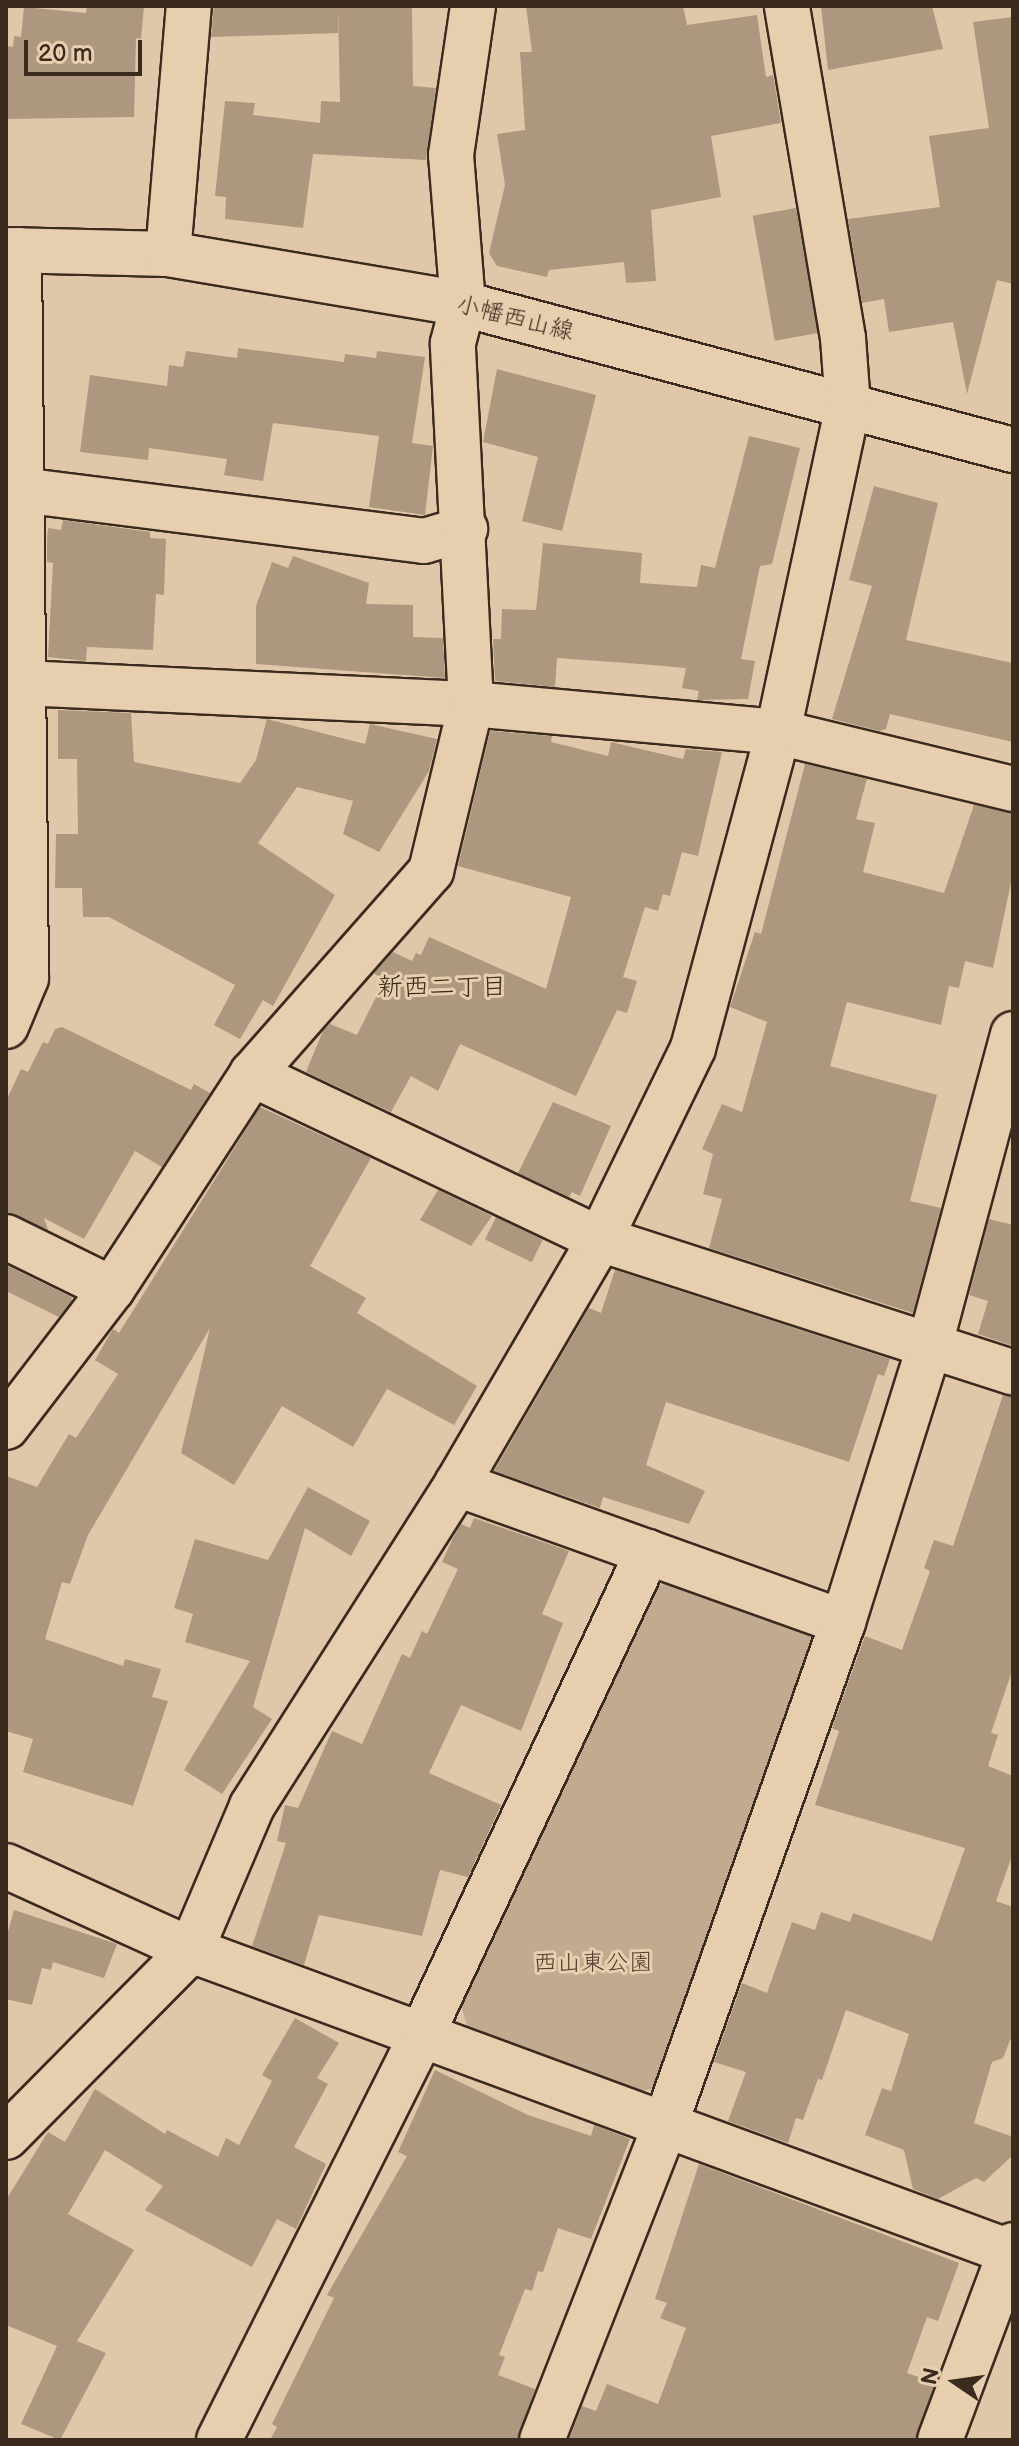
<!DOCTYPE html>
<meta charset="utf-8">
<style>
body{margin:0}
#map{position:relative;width:1019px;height:2446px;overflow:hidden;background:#e0c7a9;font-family:"Balsamiq Sans","Klee One",sans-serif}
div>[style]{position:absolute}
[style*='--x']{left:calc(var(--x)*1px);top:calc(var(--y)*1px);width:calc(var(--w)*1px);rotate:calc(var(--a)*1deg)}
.green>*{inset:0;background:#c2aa90}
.building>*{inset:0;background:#ad977e;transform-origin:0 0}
.roads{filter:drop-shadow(2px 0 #3b2a1e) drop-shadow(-2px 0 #3b2a1e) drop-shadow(0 2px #3b2a1e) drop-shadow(0 -2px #3b2a1e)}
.minor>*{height:44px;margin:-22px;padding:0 22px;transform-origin:22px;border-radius:22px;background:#e7ceaf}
span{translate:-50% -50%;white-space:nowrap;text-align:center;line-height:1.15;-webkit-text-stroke:6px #e7ceaf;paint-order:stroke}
.street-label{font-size:24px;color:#3b2a1e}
.park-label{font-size:24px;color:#4f3d2f}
.neighbourhood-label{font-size:26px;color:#3b2a1e}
.frame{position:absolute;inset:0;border:8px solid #3b2a1e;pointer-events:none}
.north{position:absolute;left:915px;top:2342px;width:80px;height:80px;-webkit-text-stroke:6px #e7ceaf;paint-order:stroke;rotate:283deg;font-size:22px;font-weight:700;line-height:32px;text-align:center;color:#3b2a1e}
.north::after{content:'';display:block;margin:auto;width:28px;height:36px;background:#3b2a1e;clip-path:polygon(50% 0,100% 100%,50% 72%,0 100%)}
.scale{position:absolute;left:24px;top:40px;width:118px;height:36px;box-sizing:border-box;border:4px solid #3b2a1e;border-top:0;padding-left:10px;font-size:24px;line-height:28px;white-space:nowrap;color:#3b2a1e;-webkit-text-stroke:6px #e7ceaf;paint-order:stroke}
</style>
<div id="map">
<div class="green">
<i style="clip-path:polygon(676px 1582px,805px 1628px,817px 1649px,657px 2088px,634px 2092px,469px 2033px,461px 2005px,649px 1587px)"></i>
</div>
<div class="building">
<i style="clip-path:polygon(87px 6px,144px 6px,141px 39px,136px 38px,134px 117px,6px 119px,6px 46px,13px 47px,14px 36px,21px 37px,24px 7px,86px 13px)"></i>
<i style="clip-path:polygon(214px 6px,338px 6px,338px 33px,211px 37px)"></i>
<i style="clip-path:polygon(338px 6px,412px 6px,413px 86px,436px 88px,426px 160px,313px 154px,303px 228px,225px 219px,226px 197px,215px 196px,225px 101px,255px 103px,253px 115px,320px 123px,321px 101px,340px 102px)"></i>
<i style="clip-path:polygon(526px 6px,683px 6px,687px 25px,757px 15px,766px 77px,773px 75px,781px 123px,711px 136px,721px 197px,651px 210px,656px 281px,626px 283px,624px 262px,549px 270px,547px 277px,497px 266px,489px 253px,505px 185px,497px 134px,525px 130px,520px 52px,532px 52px)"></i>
<i style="clip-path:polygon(821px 6px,932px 6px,943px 49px,828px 70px)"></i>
<i style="clip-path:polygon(1013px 17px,1013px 284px,997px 280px,967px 394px,953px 322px,889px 332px,884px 299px,862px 303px,848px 219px,940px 207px,929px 136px,989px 128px,973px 22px)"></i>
<i style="left:796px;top:208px;width:127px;height:44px;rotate:80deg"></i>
<i style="clip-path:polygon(238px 348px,344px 362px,345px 354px,376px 358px,377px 351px,425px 357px,412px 443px,433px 446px,425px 515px,369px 507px,379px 436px,273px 423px,263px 481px,224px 475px,227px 459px,149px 448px,148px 460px,80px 452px,90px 375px,167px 386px,169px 365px,183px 367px,186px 351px,237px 358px)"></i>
<i style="clip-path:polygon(497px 369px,596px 395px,562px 531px,522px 521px,538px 457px,483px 442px)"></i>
<i style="clip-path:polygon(749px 436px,800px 448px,772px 564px,760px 566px,741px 659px,755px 661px,748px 699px,697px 700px,699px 691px,682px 688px,686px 668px,640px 664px,557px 658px,555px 687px,495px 681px,493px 639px,501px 639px,502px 609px,536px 610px,543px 543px,642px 553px,640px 583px,697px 587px,701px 565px,715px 568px)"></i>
<i style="clip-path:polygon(874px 486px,938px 503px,906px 640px,1013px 663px,1013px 742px,890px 714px,886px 729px,880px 731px,832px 719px,872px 586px,849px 580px)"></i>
<i style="clip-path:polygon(63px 520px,150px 532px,150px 538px,166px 539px,164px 595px,156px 594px,153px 650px,87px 647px,86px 661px,48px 657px,53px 563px,47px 562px,47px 540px,48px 528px,61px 530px)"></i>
<i style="clip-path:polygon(293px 556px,369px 583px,366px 604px,413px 605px,413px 637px,443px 638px,445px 678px,256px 664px,256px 606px,272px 562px,288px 568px)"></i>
<i style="clip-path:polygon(58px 710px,131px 713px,134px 762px,240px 783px,256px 760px,267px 719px,365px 744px,370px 724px,437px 739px,429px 771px,379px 852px,343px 834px,353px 801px,297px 787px,258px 843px,335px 895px,273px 1006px,263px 1000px,240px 1039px,214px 1025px,235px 985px,109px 917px,83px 917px,82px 888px,55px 888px,56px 834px,78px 834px,77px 759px,58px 759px)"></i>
<i style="clip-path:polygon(490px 731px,552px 736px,551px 742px,608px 756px,611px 742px,683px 759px,686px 749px,722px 752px,698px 856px,682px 852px,670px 896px,663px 894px,658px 911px,645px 907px,623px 977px,637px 981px,627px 1013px,617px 1010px,576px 1096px,460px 1044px,438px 1091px,411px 1076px,391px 1112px,306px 1072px,323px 1031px,330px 1024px,357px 1035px,384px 981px,374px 973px,393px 952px,412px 961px,416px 953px,421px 955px,429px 937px,546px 989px,571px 897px,458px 866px)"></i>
<i style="clip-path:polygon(805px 764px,867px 779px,856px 819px,875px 823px,863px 872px,944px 893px,974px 805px,1013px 813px,1013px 873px,993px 968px,965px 961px,959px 988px,949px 986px,941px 1025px,847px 1002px,830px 1066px,937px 1095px,910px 1201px,941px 1208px,913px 1313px,709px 1248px,722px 1199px,703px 1194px,713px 1154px,702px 1149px,722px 1104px,742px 1112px,767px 1022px,730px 1007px,755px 932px,761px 934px)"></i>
<i style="clip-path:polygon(62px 1027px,191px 1090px,194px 1084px,210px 1093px,162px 1167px,135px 1151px,84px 1239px,44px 1218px,48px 1230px,6px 1212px,6px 1101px,21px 1069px,28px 1072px,43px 1042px,48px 1044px,55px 1029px)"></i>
<i style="clip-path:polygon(553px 1102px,611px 1126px,580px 1196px,572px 1192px,569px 1197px,518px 1173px)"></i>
<i style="clip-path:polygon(260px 1107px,371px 1158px,310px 1266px,366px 1298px,357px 1313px,477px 1386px,454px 1425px,387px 1389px,353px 1447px,282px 1406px,234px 1485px,181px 1453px,210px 1328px,88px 1535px,70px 1584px,62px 1582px,45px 1639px,123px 1666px,125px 1659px,161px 1669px,152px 1697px,168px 1701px,133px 1806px,23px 1772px,33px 1739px,6px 1731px,6px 1476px,37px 1487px,69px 1434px,76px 1438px,118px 1374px,95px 1360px,113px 1329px,119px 1333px)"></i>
<i style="clip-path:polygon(438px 1190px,492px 1216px,471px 1246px,420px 1220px)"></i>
<i style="left:496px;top:1217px;width:52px;height:25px;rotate:26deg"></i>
<i style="clip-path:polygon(989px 1219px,1013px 1225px,1013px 1346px,978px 1334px,988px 1301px,969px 1295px)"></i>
<i style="clip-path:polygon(6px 1265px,71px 1297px,72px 1300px,59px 1317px,6px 1291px)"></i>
<i style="clip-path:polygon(615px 1270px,890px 1359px,884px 1376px,878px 1374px,849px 1462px,666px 1402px,646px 1465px,705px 1491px,689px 1524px,603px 1497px,600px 1508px,494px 1471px,589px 1308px,601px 1313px)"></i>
<i style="clip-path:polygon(1003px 1395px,1013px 1396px,1013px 1668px,991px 1733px,998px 1735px,988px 1766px,1013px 1776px,1013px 1853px,996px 1901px,1013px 1907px,1013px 2033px,1003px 2058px,992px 2062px,974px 2123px,1013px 2137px,1013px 2155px,984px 2182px,976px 2178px,938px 2199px,913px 2189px,904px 2150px,865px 2135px,882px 2088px,891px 2091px,909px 2034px,846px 2010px,822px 2080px,818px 2079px,803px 2120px,796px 2118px,788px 2143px,728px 2121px,746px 2072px,714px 2062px,742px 1983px,767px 1993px,792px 1922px,815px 1930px,821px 1912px,850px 1922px,853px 1913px,932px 1941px,965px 1848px,815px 1805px,839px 1731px,832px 1728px,865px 1636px,902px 1650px,930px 1571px,924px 1568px,934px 1540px,953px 1546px)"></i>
<i style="clip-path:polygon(308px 1487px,370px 1521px,351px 1556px,305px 1528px,253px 1707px,272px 1719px,222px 1794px,184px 1770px,250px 1661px,185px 1642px,193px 1614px,174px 1608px,195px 1539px,268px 1560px)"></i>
<i style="clip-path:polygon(474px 1518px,569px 1551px,542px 1614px,563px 1623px,521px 1731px,461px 1705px,429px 1773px,501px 1805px,468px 1877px,440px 1870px,422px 1936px,319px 1915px,304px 1965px,252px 1946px,286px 1843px,277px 1841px,285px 1805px,298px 1808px,332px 1731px,362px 1744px,402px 1654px,410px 1658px,422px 1631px,427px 1634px,458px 1569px,442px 1562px,453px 1538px,461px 1524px,470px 1528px)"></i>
<i style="clip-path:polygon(14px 1910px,117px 1944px,104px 1978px,53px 1962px,51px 1970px,42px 1968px,32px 2005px,6px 1999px,6px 1939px)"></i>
<i style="clip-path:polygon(295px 2018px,339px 2043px,317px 2078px,328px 2084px,294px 2147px,326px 2164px,296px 2229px,277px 2219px,252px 2267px,145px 2210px,163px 2186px,105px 2150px,68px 2214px,134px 2250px,77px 2341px,106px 2353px,60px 2440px,21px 2424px,57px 2346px,6px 2325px,6px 2200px,48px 2132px,65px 2142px,95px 2089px,165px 2134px,167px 2130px,218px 2157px,226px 2138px,239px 2145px,272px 2081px,262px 2075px)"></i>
<i style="clip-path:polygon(435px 2070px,528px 2115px,591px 2136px,594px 2125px,630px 2139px,591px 2239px,558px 2228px,543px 2272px,538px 2271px,532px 2291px,525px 2289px,499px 2355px,505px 2357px,498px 2375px,535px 2389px,518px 2440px,270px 2440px,277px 2427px,272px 2424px,334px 2298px,327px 2295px,407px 2156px,398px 2152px)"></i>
<i style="clip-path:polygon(699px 2164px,959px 2263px,938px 2321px,927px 2317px,907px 2373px,935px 2383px,916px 2440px,569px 2440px,582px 2406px,596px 2411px,607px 2384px,658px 2404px,686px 2328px,660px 2318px,667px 2303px,655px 2299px)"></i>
</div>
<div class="roads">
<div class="minor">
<i style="--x:6;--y:250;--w:162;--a:1.4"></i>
<i style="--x:168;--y:254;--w:299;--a:9.6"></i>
<i style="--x:463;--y:304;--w:569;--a:14.87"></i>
<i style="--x:168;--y:254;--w:249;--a:-85.2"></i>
<i style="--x:21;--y:490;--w:406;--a:7.2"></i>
<i style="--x:424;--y:541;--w:43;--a:-16.3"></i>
<i style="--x:23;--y:683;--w:448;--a:2.7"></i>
<i style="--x:471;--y:704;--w:308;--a:5.2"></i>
<i style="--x:778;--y:732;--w:242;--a:13.6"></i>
<i style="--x:6;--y:1026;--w:52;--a:-67.4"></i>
<i style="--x:26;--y:978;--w:728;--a:-90.55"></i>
<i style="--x:252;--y:1074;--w:385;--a:25.4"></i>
<i style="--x:600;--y:1239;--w:434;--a:17.9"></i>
<i style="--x:6;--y:1237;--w:118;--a:26.1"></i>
<i style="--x:6;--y:1427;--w:174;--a:-52.5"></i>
<i style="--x:112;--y:1289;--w:257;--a:-56.9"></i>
<i style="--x:252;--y:1074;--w:271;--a:-48.6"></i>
<i style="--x:431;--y:871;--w:172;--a:-76.5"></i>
<i style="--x:471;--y:704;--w:361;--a:-92.9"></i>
<i style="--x:453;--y:343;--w:40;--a:-75.6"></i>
<i style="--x:463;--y:304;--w:149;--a:-94.6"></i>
<i style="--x:451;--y:155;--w:151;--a:-81.6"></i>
<i style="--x:457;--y:1484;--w:410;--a:19.7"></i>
<i style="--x:6;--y:1866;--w:203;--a:24.4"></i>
<i style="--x:191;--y:1950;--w:873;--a:20.24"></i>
<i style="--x:6;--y:2137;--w:263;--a:-45.3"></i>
<i style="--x:191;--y:1950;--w:156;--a:-67"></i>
<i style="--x:252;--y:1806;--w:382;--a:-57.5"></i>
<i style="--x:457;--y:1484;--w:284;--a:-59.7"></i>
<i style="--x:600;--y:1239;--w:212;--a:-64"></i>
<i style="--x:693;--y:1048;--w:327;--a:-74.9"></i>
<i style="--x:778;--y:732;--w:333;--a:-77.9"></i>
<i style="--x:848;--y:406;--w:68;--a:-94.2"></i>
<i style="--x:843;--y:338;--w:337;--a:-99.6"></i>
<i style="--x:219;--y:2440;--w:456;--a:-63.4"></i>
<i style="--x:423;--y:2032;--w:530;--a:-64.89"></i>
<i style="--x:542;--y:2440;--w:335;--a:-68.6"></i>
<i style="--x:664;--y:2128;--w:537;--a:-70.52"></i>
<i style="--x:843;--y:1622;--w:287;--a:-72.6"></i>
<i style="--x:929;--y:1348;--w:325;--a:-75"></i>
<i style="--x:940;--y:2440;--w:208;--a:-69.5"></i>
</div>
</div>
<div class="street-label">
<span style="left:515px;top:318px;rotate:14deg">小幡西山線</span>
</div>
<div class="park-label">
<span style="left:593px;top:1963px">西山東公園</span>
</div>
<div class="neighbourhood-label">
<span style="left:442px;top:988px">新西二丁目</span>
</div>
<div class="frame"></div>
<div class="north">N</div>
<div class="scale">20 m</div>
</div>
